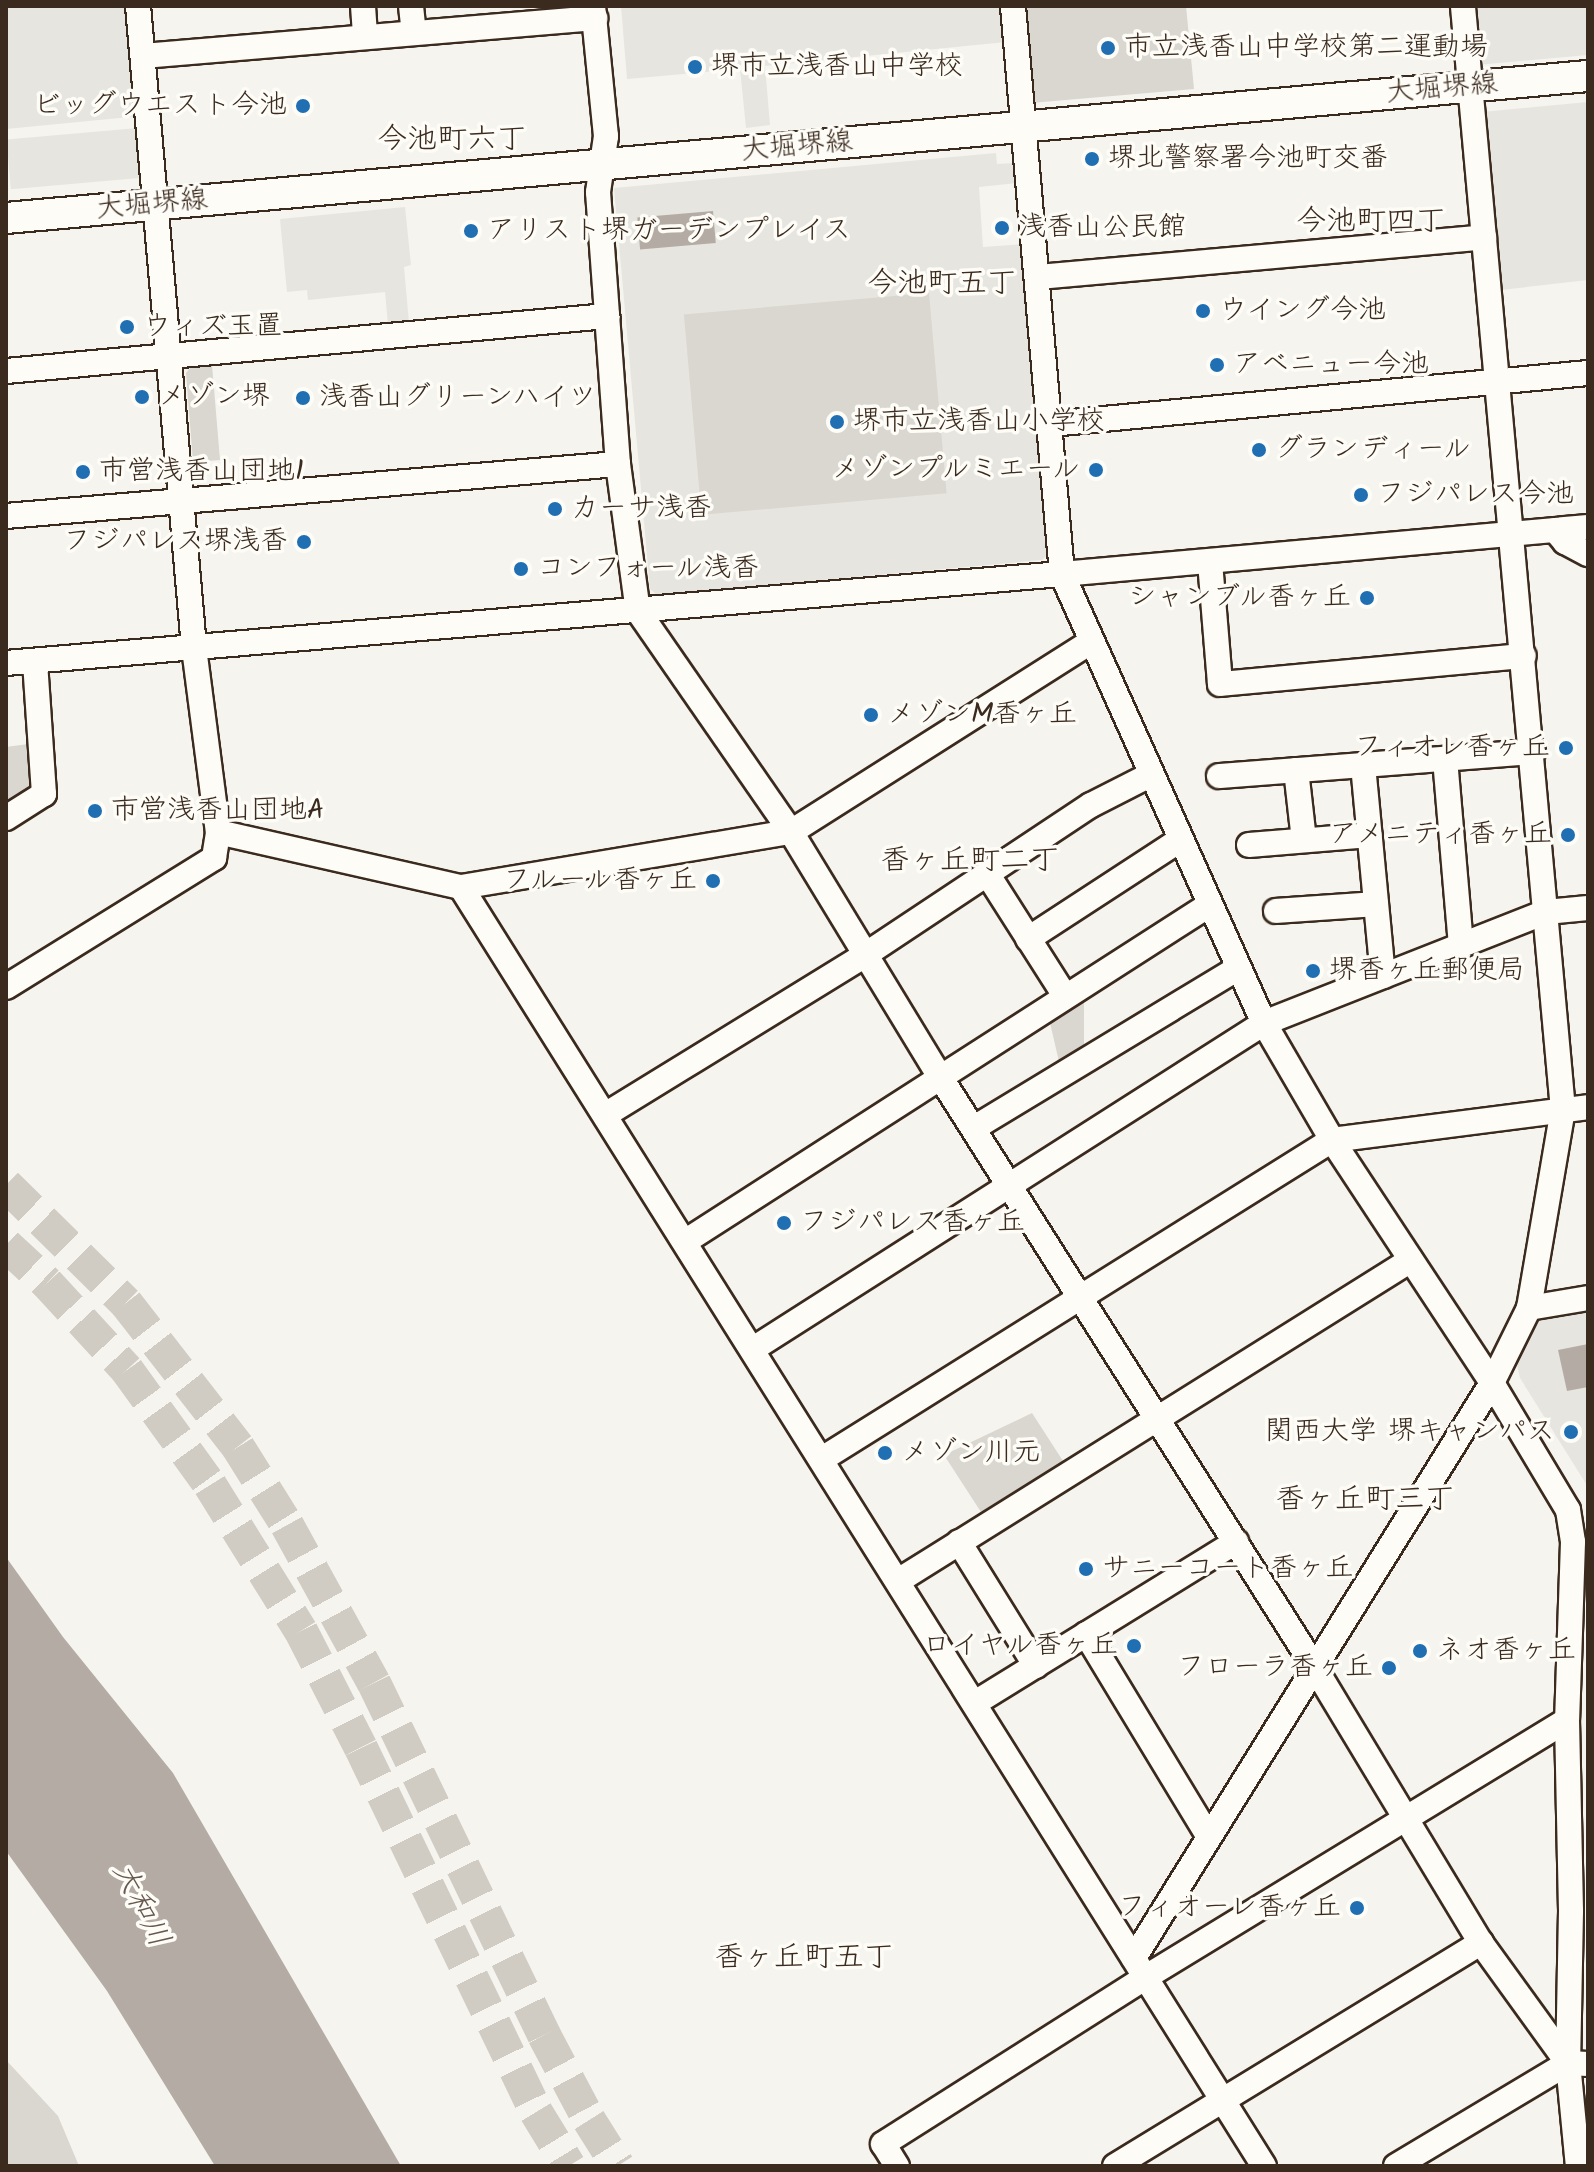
<!DOCTYPE html>
<meta charset="utf-8">
<style>
body{margin:0}
#map{position:relative;width:1594px;height:2172px;overflow:hidden;background:#f5f4ee;font-family:Kalam,"Klee One",sans-serif}
div>[style]{position:absolute}
[style*='--x']{left:calc(var(--x)*1px);top:calc(var(--y)*1px);width:calc(var(--w)*1px);rotate:calc(var(--a)*1deg)}
.built>*{inset:0;background:#e7e5df;transform-origin:0 0}
.green>*{inset:0;background:#dad6d0;transform-origin:0 0}
.water>*{inset:0;background:#b4aca4;transform-origin:0 0}
.highway-tunnel>*{height:34px;margin-top:-17px;transform-origin:0;background:repeating-linear-gradient(90deg,#d0ccc4 0 34px,transparent 0 51px)}
.roads{filter:drop-shadow(2px 0 #3b2a1e) drop-shadow(-2px 0 #3b2a1e) drop-shadow(0 2px #3b2a1e) drop-shadow(0 -2px #3b2a1e)}
.minor>*{height:24px;margin:-12px;padding:0 12px;transform-origin:12px;border-radius:12px;background:#fdfcf7}
.major>*{height:30px;margin:-15px;padding:0 15px;transform-origin:15px;border-radius:15px;background:#fdfcf7}
.dots>*{width:22px;height:22px;translate:-50% -50%;box-sizing:border-box;border:4px solid #fdfcf7;border-radius:50%}
span{translate:-50% -50%;white-space:nowrap;text-align:center;line-height:1.15;-webkit-text-stroke:7px #fdfcf7;paint-order:stroke}
.poi-label{font-size:28px;color:#3b2a1e}
.left{translate:0 -50%;text-align:left}
.right{translate:-100% -50%;text-align:right}
.street-label{font-size:28px;color:#3b2a1e}
.neighbourhood-label{font-size:30px;color:#3b2a1e}
.water-label{font-size:30px;color:#65584d;font-style:italic}
.frame{position:absolute;inset:0;border:8px solid #3b2a1e;pointer-events:none}
</style>
<div id="map">
<div class="built">
<i style="clip-path:polygon(6px 6px,130px 6px,140px 116px,6px 129px)"></i>
<i style="clip-path:polygon(621px 6px,1003px 6px,1006px 42px,765px 66px,770px 125px,746px 128px,740px 69px,627px 79px)"></i>
<i style="clip-path:polygon(1472px 6px,1588px 6px,1588px 55px,1477px 65px)"></i>
<i style="clip-path:polygon(1588px 102px,1588px 280px,1501px 290px,1482px 112px)"></i>
<i style="left:138px;top:128px;width:50px;height:132px;rotate:85deg"></i>
<i style="clip-path:polygon(996px 153px,997px 164px,1015px 163px,1017px 183px,979px 187px,983px 247px,1023px 244px,1050px 552px,1042px 560px,657px 595px,650px 589px,614px 188px)"></i>
<i style="clip-path:polygon(405px 207px,411px 265px,404px 267px,409px 323px,388px 325px,385px 292px,308px 300px,307px 290px,287px 292px,280px 219px)"></i>
<i style="clip-path:polygon(1588px 1312px,1588px 1487px,1520px 1378px,1516px 1361px,1538px 1321px)"></i>
</div>
<div class="green">
<i style="clip-path:polygon(1022px 6px,1186px 6px,1194px 89px,1031px 103px)"></i>
<i style="left:929px;top:293px;width:201px;height:246px;rotate:85deg"></i>
<i style="clip-path:polygon(212px 365px,220px 460px,193px 462px,186px 373px,191px 367px)"></i>
<i style="clip-path:polygon(28px 744px,32px 781px,27px 792px,6px 806px,6px 747px)"></i>
<i style="clip-path:polygon(1084px 997px,1084px 1050px,1060px 1066px,1048px 1014px)"></i>
<i style="clip-path:polygon(1032px 1413px,1063px 1461px,981px 1512px,944px 1455px)"></i>
<i style="clip-path:polygon(6px 2060px,58px 2116px,79px 2166px,6px 2166px)"></i>
</div>
<div class="water">
<i style="left:713px;top:211px;width:32px;height:76px;rotate:85deg"></i>
<i style="clip-path:polygon(1588px 1344px,1588px 1387px,1567px 1391px,1558px 1350px)"></i>
<i style="clip-path:polygon(6px 1557px,63px 1637px,173px 1773px,401px 2166px,215px 2166px,107px 1991px,6px 1851px)"></i>
</div>
<div class="highway-tunnel">
<i style="--x:6;--y:1185;--w:168;--a:44.5"></i>
<i style="--x:126;--y:1303;--w:182;--a:52.1"></i>
<i style="--x:238;--y:1447;--w:92;--a:57.9"></i>
<i style="--x:287;--y:1525;--w:180;--a:61.2"></i>
<i style="--x:374;--y:1683;--w:391;--a:64.2"></i>
<i style="--x:544;--y:2035;--w:96;--a:62.1"></i>
<i style="--x:589;--y:2120;--w:54;--a:57.8"></i>
<i style="--x:6;--y:1245;--w:56;--a:42.8"></i>
<i style="--x:47;--y:1283;--w:118;--a:47.4"></i>
<i style="--x:127;--y:1370;--w:142;--a:54.2"></i>
<i style="--x:210;--y:1485;--w:172;--a:58.1"></i>
<i style="--x:301;--y:1631;--w:131;--a:62.9"></i>
<i style="--x:361;--y:1748;--w:404;--a:64.3"></i>
<i style="--x:536;--y:2112;--w:63;--a:58.6"></i>
</div>
<div class="roads">
<div class="minor">
<i style="--x:138;--y:6;--w:644;--a:85.01"></i>
<i style="--x:194;--y:648;--w:186;--a:82.6"></i>
<i style="--x:363;--y:6;--w:31;--a:86"></i>
<i style="--x:411;--y:6;--w:27;--a:84"></i>
<i style="--x:593;--y:6;--w:131;--a:84.3"></i>
<i style="--x:606;--y:136;--w:57;--a:98.1"></i>
<i style="--x:598;--y:192;--w:273;--a:85.8"></i>
<i style="--x:618;--y:464;--w:148;--a:82.3"></i>
<i style="--x:638;--y:611;--w:269;--a:55.3"></i>
<i style="--x:791;--y:832;--w:285;--a:58.7"></i>
<i style="--x:939;--y:1075;--w:702;--a:57.62"></i>
<i style="--x:1315;--y:1668;--w:321;--a:58.9"></i>
<i style="--x:1481;--y:1943;--w:148;--a:54.1"></i>
<i style="--x:1013;--y:6;--w:570;--a:85.07"></i>
<i style="--x:1062;--y:574;--w:528;--a:-5.11"></i>
<i style="--x:143;--y:56;--w:454;--a:-4.8"></i>
<i style="--x:1039;--y:277;--w:447;--a:-5.1"></i>
<i style="--x:6;--y:371;--w:604;--a:-5.23"></i>
<i style="--x:1051;--y:424;--w:539;--a:-5.43"></i>
<i style="--x:6;--y:516;--w:614;--a:-4.86"></i>
<i style="--x:1555;--y:530;--w:16;--a:50"></i>
<i style="--x:1565;--y:542;--w:26;--a:28"></i>
<i style="--x:1210;--y:562;--w:122;--a:85.3"></i>
<i style="--x:1220;--y:684;--w:305;--a:-5.3"></i>
<i style="--x:6;--y:663;--w:1060;--a:-4.82"></i>
<i style="--x:1062;--y:574;--w:492;--a:65.8"></i>
<i style="--x:1264;--y:1023;--w:135;--a:59.8"></i>
<i style="--x:1332;--y:1140;--w:291;--a:56.6"></i>
<i style="--x:1492;--y:1383;--w:148;--a:59.1"></i>
<i style="--x:1568;--y:1510;--w:32;--a:81"></i>
<i style="--x:1573;--y:1542;--w:178;--a:91.9"></i>
<i style="--x:1567;--y:1720;--w:191;--a:88.8"></i>
<i style="--x:1571;--y:1911;--w:152;--a:91.1"></i>
<i style="--x:1568;--y:2063;--w:103;--a:84.5"></i>
<i style="--x:1445;--y:759;--w:187;--a:85.1"></i>
<i style="--x:1363;--y:765;--w:212;--a:84.6"></i>
<i style="--x:1296;--y:770;--w:70;--a:83.5"></i>
<i style="--x:1219;--y:776;--w:315;--a:-4.4"></i>
<i style="--x:6;--y:818;--w:45;--a:-32.3"></i>
<i style="--x:44;--y:794;--w:133;--a:-93.9"></i>
<i style="--x:1249;--y:845;--w:121;--a:-4.7"></i>
<i style="--x:988;--y:875;--w:143;--a:57.5"></i>
<i style="--x:461;--y:887;--w:1510;--a:57.88"></i>
<i style="--x:1276;--y:911;--w:100;--a:-4"></i>
<i style="--x:1028;--y:939;--w:181;--a:-33.1"></i>
<i style="--x:6;--y:987;--w:245;--a:-31.8"></i>
<i style="--x:214;--y:858;--w:26;--a:-81"></i>
<i style="--x:218;--y:832;--w:249;--a:12.8"></i>
<i style="--x:461;--y:887;--w:335;--a:-9.5"></i>
<i style="--x:791;--y:832;--w:354;--a:-32.4"></i>
<i style="--x:605;--y:1115;--w:305;--a:-31.6"></i>
<i style="--x:865;--y:955;--w:271;--a:-33.6"></i>
<i style="--x:1091;--y:805;--w:66;--a:-27"></i>
<i style="--x:974;--y:1128;--w:309;--a:-31.2"></i>
<i style="--x:686;--y:1241;--w:622;--a:-32.72"></i>
<i style="--x:1529;--y:1308;--w:60;--a:-9.6"></i>
<i style="--x:753;--y:1349;--w:606;--a:-32.54"></i>
<i style="--x:1264;--y:1023;--w:303;--a:-21.5"></i>
<i style="--x:1546;--y:912;--w:42;--a:-5.4"></i>
<i style="--x:822;--y:1459;--w:602;--a:-32.03"></i>
<i style="--x:1332;--y:1140;--w:258;--a:-7.3"></i>
<i style="--x:959;--y:1542;--w:146;--a:58.2"></i>
<i style="--x:898;--y:1581;--w:605;--a:-32.04"></i>
<i style="--x:1086;--y:1634;--w:237;--a:58.8"></i>
<i style="--x:975;--y:1703;--w:307;--a:-31.7"></i>
<i style="--x:1134;--y:1958;--w:677;--a:-58.09"></i>
<i style="--x:1492;--y:1383;--w:84;--a:-63.7"></i>
<i style="--x:1529;--y:1308;--w:201;--a:-80.3"></i>
<i style="--x:1563;--y:1110;--w:1109;--a:-95.18"></i>
<i style="--x:897;--y:2166;--w:26;--a:-122"></i>
<i style="--x:883;--y:2144;--w:312;--a:-32.4"></i>
<i style="--x:1146;--y:1977;--w:493;--a:-31.4"></i>
<i style="--x:1115;--y:2166;--w:429;--a:-31.4"></i>
<i style="--x:1396;--y:2166;--w:200;--a:-30.9"></i>
<i style="--x:1568;--y:2063;--w:20;--a:3"></i>
</div>
<div class="major">
<i style="--x:6;--y:218;--w:1588;--a:-5.13"></i>
</div>
</div>
<div class="dots">
<i style="left:1108px;top:48px;background:#1f6fb2"></i>
<i style="left:695px;top:67px;background:#1f6fb2"></i>
<i style="left:303px;top:106px;background:#1f6fb2"></i>
<i style="left:1092px;top:159px;background:#1f6fb2"></i>
<i style="left:1002px;top:228px;background:#1f6fb2"></i>
<i style="left:471px;top:231px;background:#1f6fb2"></i>
<i style="left:1203px;top:311px;background:#1f6fb2"></i>
<i style="left:127px;top:327px;background:#1f6fb2"></i>
<i style="left:1217px;top:365px;background:#1f6fb2"></i>
<i style="left:142px;top:397px;background:#1f6fb2"></i>
<i style="left:303px;top:398px;background:#1f6fb2"></i>
<i style="left:837px;top:422px;background:#1f6fb2"></i>
<i style="left:1259px;top:450px;background:#1f6fb2"></i>
<i style="left:1096px;top:470px;background:#1f6fb2"></i>
<i style="left:83px;top:472px;background:#1f6fb2"></i>
<i style="left:1361px;top:495px;background:#1f6fb2"></i>
<i style="left:555px;top:509px;background:#1f6fb2"></i>
<i style="left:304px;top:542px;background:#1f6fb2"></i>
<i style="left:521px;top:569px;background:#1f6fb2"></i>
<i style="left:1367px;top:598px;background:#1f6fb2"></i>
<i style="left:871px;top:715px;background:#1f6fb2"></i>
<i style="left:1566px;top:748px;background:#1f6fb2"></i>
<i style="left:95px;top:811px;background:#1f6fb2"></i>
<i style="left:1568px;top:835px;background:#1f6fb2"></i>
<i style="left:713px;top:881px;background:#1f6fb2"></i>
<i style="left:1313px;top:971px;background:#1f6fb2"></i>
<i style="left:784px;top:1223px;background:#1f6fb2"></i>
<i style="left:1571px;top:1432px;background:#1f6fb2"></i>
<i style="left:885px;top:1453px;background:#1f6fb2"></i>
<i style="left:1086px;top:1569px;background:#1f6fb2"></i>
<i style="left:1134px;top:1646px;background:#1f6fb2"></i>
<i style="left:1420px;top:1651px;background:#1f6fb2"></i>
<i style="left:1389px;top:1668px;background:#1f6fb2"></i>
<i style="left:1357px;top:1908px;background:#1f6fb2"></i>
</div>
<div class="poi-label">
<span class="left" style="left:1124px;top:48px">市立浅香山中学校第二運動場</span>
<span class="left" style="left:711px;top:67px">堺市立浅香山中学校</span>
<span class="right" style="left:287px;top:106px">ビッグウエスト今池</span>
<span class="left" style="left:1108px;top:159px">堺北警察署今池町交番</span>
<span class="left" style="left:1018px;top:228px">浅香山公民館</span>
<span class="left" style="left:487px;top:231px">アリスト堺ガーデンプレイス</span>
<span class="left" style="left:1219px;top:311px">ウイング今池</span>
<span class="left" style="left:143px;top:327px">ウィズ玉置</span>
<span class="left" style="left:1233px;top:365px">アベニュー今池</span>
<span class="left" style="left:158px;top:397px">メゾン堺</span>
<span class="left" style="left:319px;top:398px">浅香山グリーンハイツ</span>
<span class="left" style="left:853px;top:422px">堺市立浅香山小学校</span>
<span class="left" style="left:1275px;top:450px">グランディール</span>
<span class="right" style="left:1080px;top:470px">メゾンプルミエール</span>
<span class="left" style="left:99px;top:472px">市営浅香山団地1</span>
<span class="left" style="left:1377px;top:495px">フジパレス今池</span>
<span class="left" style="left:571px;top:509px">カーサ浅香</span>
<span class="right" style="left:288px;top:542px">フジパレス堺浅香</span>
<span class="left" style="left:537px;top:569px">コンフォール浅香</span>
<span class="right" style="left:1351px;top:598px">シャンブル香ヶ丘</span>
<span class="left" style="left:887px;top:715px">メゾンM香ヶ丘</span>
<span class="right" style="left:1550px;top:748px">フィオレ香ヶ丘</span>
<span class="left" style="left:111px;top:811px">市営浅香山団地A</span>
<span class="right" style="left:1552px;top:835px">アメニティ香ヶ丘</span>
<span class="right" style="left:697px;top:881px">フルール香ヶ丘</span>
<span class="left" style="left:1329px;top:971px">堺香ヶ丘郵便局</span>
<span class="left" style="left:800px;top:1223px">フジパレス香ヶ丘</span>
<span class="right" style="left:1555px;top:1432px">関西大学 堺キャンパス</span>
<span class="left" style="left:901px;top:1453px">メゾン川元</span>
<span class="left" style="left:1102px;top:1569px">サニーコート香ヶ丘</span>
<span class="right" style="left:1118px;top:1646px">ロイヤル香ヶ丘</span>
<span class="left" style="left:1436px;top:1651px">ネオ香ヶ丘</span>
<span class="right" style="left:1373px;top:1668px">フローラ香ヶ丘</span>
<span class="right" style="left:1341px;top:1908px">フィオーレ香ヶ丘</span>
</div>
<div class="street-label">
<span style="left:1442px;top:89px;rotate:-5deg">大堀堺線</span>
<span style="left:797px;top:147px;rotate:-5deg">大堀堺線</span>
<span style="left:152px;top:205px;rotate:-5deg">大堀堺線</span>
</div>
<div class="neighbourhood-label">
<span style="left:452px;top:140px">今池町六丁</span>
<span style="left:1371px;top:222px">今池町四丁</span>
<span style="left:942px;top:284px">今池町五丁</span>
<span style="left:970px;top:861px">香ヶ丘町二丁</span>
<span style="left:1365px;top:1500px">香ヶ丘町三丁</span>
<span style="left:804px;top:1958px">香ヶ丘町五丁</span>
</div>
<div class="water-label">
<span style="left:140px;top:1905px;rotate:63deg">大和川</span>
</div>
<div class="frame"></div>
</div>
